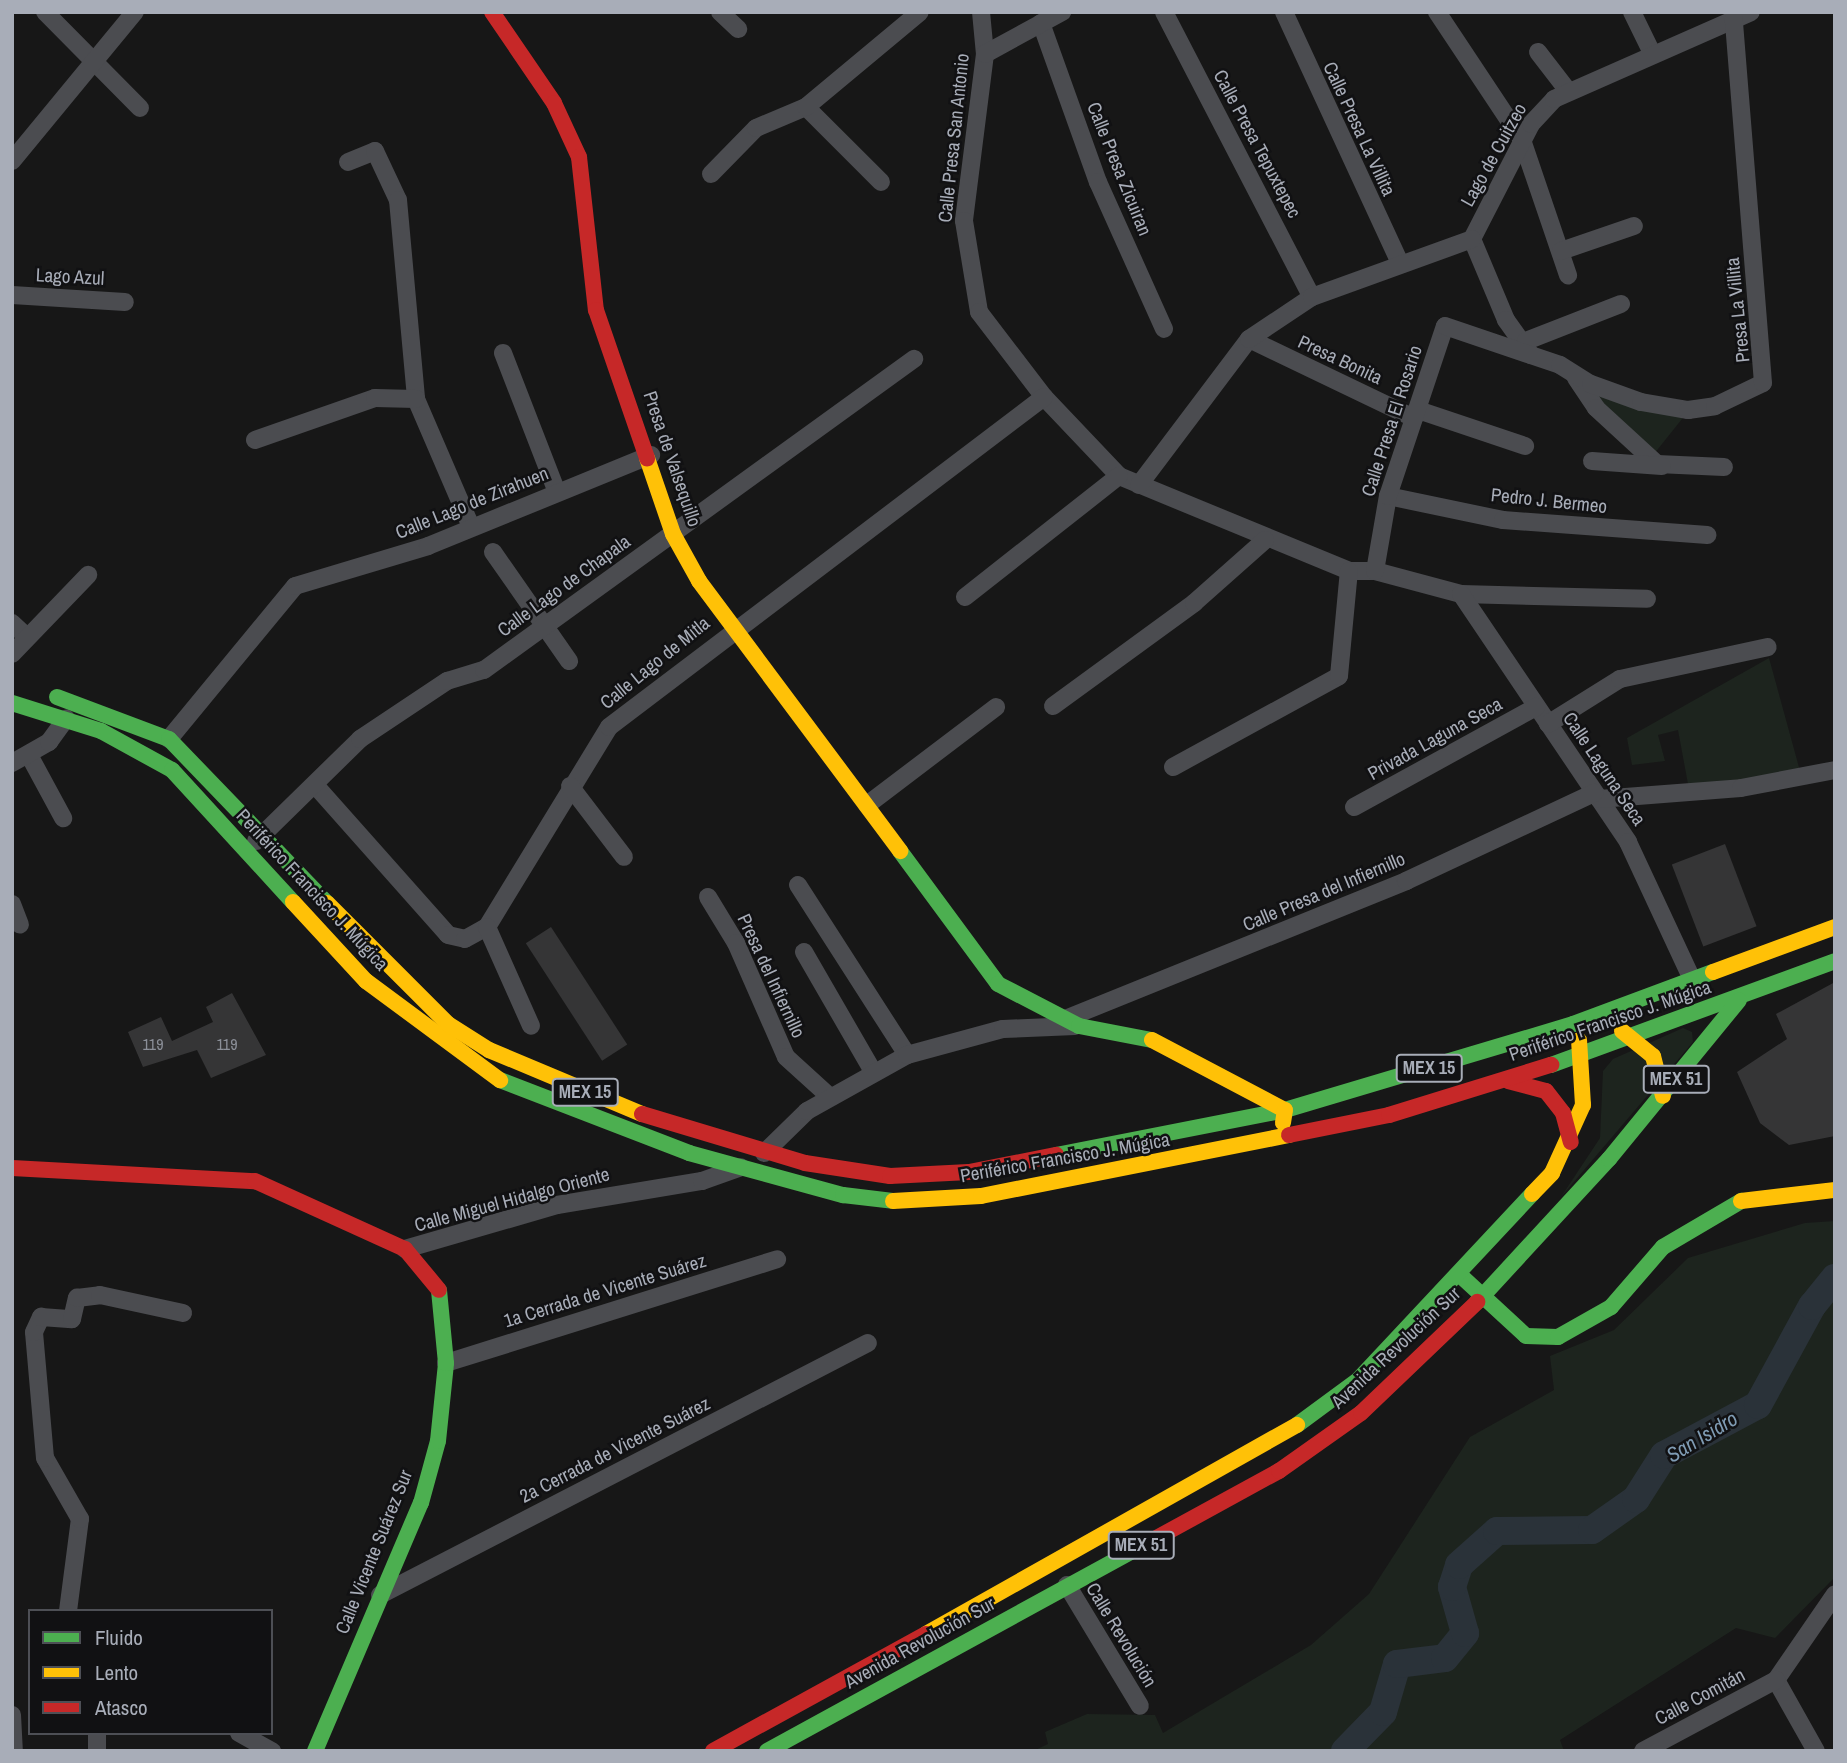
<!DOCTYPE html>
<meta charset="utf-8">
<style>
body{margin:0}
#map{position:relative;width:1847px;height:1763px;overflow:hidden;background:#171717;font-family:"Archivo Narrow",sans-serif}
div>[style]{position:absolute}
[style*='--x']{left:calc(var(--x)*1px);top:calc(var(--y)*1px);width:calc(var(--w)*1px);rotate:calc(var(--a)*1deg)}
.green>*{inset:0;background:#1d241e}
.river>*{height:28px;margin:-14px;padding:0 14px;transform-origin:14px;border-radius:14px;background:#2a3239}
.building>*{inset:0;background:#353536;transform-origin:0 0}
.street>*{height:18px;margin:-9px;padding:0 9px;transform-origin:9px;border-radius:9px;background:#4b4c50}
.fast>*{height:16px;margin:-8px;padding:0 8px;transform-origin:8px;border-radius:8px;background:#4caf50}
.slow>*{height:16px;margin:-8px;padding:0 8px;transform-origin:8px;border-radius:8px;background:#ffc107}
.jam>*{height:16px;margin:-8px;padding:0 8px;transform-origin:8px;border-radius:8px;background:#c62828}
span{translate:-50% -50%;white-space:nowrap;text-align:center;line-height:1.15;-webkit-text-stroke:5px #111113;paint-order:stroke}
.number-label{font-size:16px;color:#8b8f98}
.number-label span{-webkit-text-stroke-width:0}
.shield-label span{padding:2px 5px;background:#111113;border:2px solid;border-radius:5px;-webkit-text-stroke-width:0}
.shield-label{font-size:18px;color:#a8adb8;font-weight:700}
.street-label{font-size:19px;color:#a8adb8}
.water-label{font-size:21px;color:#7f9bb3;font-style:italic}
.frame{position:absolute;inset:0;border:14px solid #a8adb8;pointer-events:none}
.legend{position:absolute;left:28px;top:1609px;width:245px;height:126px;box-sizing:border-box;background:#111113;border:2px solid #4d4f55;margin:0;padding:9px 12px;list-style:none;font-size:21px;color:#a8adb8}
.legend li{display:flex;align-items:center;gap:14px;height:35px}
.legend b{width:35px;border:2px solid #4d4f55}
</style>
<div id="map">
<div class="green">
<i style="clip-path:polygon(1586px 386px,1686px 414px,1654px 454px)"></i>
<i style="clip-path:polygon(1769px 658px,1800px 771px,1742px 783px,1688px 784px,1678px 730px,1658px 735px,1665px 761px,1632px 765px,1627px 738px)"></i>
<i style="clip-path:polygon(1683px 1028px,1692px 1032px,1693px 1042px,1561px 1197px,1600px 1138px,1603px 1071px,1613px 1059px)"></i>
<i style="clip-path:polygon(1835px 1221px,1835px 1577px,1775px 1638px,1736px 1628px,1560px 1740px,1564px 1751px,1033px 1751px,1048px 1744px,1045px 1732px,1087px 1714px,1155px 1715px,1163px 1733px,1311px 1645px,1369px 1594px,1470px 1437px,1554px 1390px,1550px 1356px,1614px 1330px,1688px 1258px,1805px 1223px)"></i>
</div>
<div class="river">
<i style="--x:1345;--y:1751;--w:54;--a:-45.7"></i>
<i style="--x:1383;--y:1712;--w:50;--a:-73.7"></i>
<i style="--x:1397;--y:1664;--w:48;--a:-7.1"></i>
<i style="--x:1445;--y:1658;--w:32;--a:-51"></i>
<i style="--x:1465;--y:1633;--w:48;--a:-105.8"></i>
<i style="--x:1452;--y:1587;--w:23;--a:-72"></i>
<i style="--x:1459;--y:1565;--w:51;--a:-41.8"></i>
<i style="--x:1497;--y:1531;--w:95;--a:-0.6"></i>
<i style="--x:1592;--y:1530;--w:54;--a:-35.2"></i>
<i style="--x:1636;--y:1499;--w:52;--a:-57.5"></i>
<i style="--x:1664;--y:1455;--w:106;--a:-28"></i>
<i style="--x:1758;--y:1405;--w:113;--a:-61.4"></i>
<i style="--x:1812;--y:1306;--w:36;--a:-51"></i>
</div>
<div class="building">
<i style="left:1725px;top:844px;width:88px;height:57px;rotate:69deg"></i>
<i style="left:551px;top:927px;width:140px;height:30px;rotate:57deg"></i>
<i style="clip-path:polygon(1835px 982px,1835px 1136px,1789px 1145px,1760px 1123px,1737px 1072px,1787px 1039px,1776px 1014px)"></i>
<i style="clip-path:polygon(232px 993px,266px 1055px,211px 1078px,197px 1050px,143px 1067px,128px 1032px,161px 1017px,172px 1041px,213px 1022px,206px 1007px)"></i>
</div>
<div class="street">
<i style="--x:45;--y:12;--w:135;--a:45.3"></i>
<i style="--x:720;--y:12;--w:25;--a:43"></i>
<i style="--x:981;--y:12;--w:42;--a:84.6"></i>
<i style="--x:985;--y:54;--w:168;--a:97.2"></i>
<i style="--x:964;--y:221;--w:92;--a:80.6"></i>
<i style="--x:979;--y:312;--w:107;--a:52.6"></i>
<i style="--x:1044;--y:397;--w:109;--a:46.5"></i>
<i style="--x:1119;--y:476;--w:249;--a:22.4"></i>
<i style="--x:1349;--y:571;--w:26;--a:0"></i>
<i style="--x:1375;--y:571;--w:89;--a:15"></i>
<i style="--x:1461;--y:594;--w:186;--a:1.5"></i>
<i style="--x:1164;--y:12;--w:321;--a:62.6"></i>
<i style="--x:1284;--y:12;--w:274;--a:65.2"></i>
<i style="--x:1437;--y:12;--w:154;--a:56.4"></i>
<i style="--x:1522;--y:140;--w:143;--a:71.2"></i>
<i style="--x:1632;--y:12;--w:46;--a:64"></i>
<i style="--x:1041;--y:23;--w:169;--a:70.3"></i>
<i style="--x:1098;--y:182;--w:161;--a:65.8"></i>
<i style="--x:1538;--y:52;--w:49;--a:52.4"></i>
<i style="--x:985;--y:54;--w:88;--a:-28.6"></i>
<i style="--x:806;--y:107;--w:106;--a:45"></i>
<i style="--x:12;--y:161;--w:193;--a:-50.5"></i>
<i style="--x:348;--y:162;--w:29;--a:-22"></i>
<i style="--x:375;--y:151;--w:54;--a:64.9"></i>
<i style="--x:398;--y:200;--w:200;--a:84.8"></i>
<i style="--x:416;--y:399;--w:139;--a:66.7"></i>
<i style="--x:711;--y:174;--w:64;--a:-45.6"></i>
<i style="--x:756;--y:128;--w:54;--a:-22.8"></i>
<i style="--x:806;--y:107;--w:148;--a:-39.8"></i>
<i style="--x:1472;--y:239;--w:129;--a:-62.8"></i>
<i style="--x:1531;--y:124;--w:34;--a:-47"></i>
<i style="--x:1554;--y:99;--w:215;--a:-23.8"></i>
<i style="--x:1472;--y:239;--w:88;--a:67.2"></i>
<i style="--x:1506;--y:320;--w:43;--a:54.5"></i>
<i style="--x:1561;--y:251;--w:77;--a:-18.9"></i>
<i style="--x:12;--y:295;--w:113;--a:3.5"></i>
<i style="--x:1249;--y:339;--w:183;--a:25.6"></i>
<i style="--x:1526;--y:341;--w:102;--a:-21.3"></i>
<i style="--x:503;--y:353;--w:149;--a:68.8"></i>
<i style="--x:1576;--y:378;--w:36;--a:56"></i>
<i style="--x:1596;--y:408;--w:83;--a:42.6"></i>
<i style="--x:1657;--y:464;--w:67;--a:2.6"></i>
<i style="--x:1418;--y:410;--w:113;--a:18.6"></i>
<i style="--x:255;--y:440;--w:127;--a:-19.3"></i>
<i style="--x:375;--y:398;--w:41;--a:1.4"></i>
<i style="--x:1592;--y:461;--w:70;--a:4.1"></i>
<i style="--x:1139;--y:485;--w:183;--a:-53"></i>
<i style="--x:1249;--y:339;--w:76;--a:-33.7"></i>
<i style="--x:1312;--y:297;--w:170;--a:-19.9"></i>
<i style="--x:1388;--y:496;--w:117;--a:11.8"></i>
<i style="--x:1503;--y:520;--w:205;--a:4.2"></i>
<i style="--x:493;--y:552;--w:133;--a:55.1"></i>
<i style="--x:1375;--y:571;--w:76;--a:-80.2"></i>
<i style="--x:1388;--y:496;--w:179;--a:-71.5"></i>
<i style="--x:1445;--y:326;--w:121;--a:18.7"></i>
<i style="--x:1560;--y:365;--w:36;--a:32"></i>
<i style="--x:1591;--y:384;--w:53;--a:19.8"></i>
<i style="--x:1641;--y:402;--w:48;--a:9.7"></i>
<i style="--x:1688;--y:410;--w:27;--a:-8"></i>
<i style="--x:1715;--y:406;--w:53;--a:-25.6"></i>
<i style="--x:1763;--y:383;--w:365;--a:-94.6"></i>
<i style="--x:1461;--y:594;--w:299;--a:56"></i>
<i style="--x:1628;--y:842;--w:151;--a:65"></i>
<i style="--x:965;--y:597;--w:196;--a:-38.2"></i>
<i style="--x:12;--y:623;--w:21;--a:43"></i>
<i style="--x:12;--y:654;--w:110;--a:-46.1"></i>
<i style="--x:1053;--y:706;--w:175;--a:-36.1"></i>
<i style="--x:1194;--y:603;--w:95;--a:-41.6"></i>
<i style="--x:1548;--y:724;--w:85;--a:-32"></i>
<i style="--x:1620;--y:679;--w:151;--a:-12.2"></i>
<i style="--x:169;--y:739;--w:198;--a:-50.5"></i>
<i style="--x:295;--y:586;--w:139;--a:-16.7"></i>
<i style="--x:428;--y:546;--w:241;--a:-22.2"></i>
<i style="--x:29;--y:755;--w:72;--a:61.6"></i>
<i style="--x:12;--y:763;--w:43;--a:-29.6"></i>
<i style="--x:49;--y:742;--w:29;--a:-54"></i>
<i style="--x:1173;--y:767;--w:189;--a:-28.7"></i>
<i style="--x:1339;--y:676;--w:105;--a:-84.6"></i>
<i style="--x:315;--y:785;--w:200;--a:48.4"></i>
<i style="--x:448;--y:935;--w:17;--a:13"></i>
<i style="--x:465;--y:939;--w:25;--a:-29"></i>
<i style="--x:487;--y:927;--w:234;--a:-58.6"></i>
<i style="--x:609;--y:727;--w:546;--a:-37.18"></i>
<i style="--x:570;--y:786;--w:89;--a:52.7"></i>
<i style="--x:1599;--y:799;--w:142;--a:-4.4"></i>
<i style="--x:1741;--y:788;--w:96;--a:-10.8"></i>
<i style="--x:867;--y:805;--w:162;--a:-37.2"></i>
<i style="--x:1354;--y:807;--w:208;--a:-28.8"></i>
<i style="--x:256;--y:841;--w:146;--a:-44.4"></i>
<i style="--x:360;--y:739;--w:105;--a:-33.7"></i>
<i style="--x:447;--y:681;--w:39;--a:-17"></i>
<i style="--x:484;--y:670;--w:531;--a:-35.88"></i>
<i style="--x:798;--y:885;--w:202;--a:57.3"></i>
<i style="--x:708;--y:897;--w:54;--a:58.7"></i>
<i style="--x:736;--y:943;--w:124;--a:66.3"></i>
<i style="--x:786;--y:1057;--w:59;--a:42.3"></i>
<i style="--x:12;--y:904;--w:22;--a:69"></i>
<i style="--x:487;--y:927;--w:108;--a:66"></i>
<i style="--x:804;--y:952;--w:136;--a:60"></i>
<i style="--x:1065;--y:1019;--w:368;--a:-22"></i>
<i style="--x:1406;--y:881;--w:208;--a:-25.1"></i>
<i style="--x:764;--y:1153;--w:60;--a:-44.3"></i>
<i style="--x:807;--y:1111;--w:115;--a:-29.2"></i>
<i style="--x:907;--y:1055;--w:99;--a:-15.2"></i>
<i style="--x:1003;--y:1029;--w:72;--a:-2.4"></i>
<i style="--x:405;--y:1249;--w:158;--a:-16.1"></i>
<i style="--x:557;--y:1205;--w:147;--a:-9.4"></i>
<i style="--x:702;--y:1181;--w:41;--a:-19.7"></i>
<i style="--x:446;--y:1363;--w:347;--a:-17.4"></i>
<i style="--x:1067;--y:1585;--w:141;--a:58.9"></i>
<i style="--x:380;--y:1595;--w:549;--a:-27.31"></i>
<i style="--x:68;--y:1611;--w:93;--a:-82.6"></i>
<i style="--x:80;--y:1519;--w:70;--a:-119.8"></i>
<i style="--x:45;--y:1458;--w:126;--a:-95"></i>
<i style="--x:34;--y:1332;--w:17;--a:-65"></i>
<i style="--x:41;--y:1317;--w:31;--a:4"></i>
<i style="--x:72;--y:1319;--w:22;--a:-77"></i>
<i style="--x:77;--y:1298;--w:23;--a:-7"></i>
<i style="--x:100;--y:1295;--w:85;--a:12.2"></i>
<i style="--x:1776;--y:1680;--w:104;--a:-55.5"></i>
<i style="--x:1776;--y:1680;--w:81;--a:60.6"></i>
<i style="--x:12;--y:1715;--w:36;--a:87"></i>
<i style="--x:239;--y:1733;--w:38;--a:29"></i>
<i style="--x:97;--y:1751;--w:18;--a:-90"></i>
<i style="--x:1643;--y:1751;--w:151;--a:-28.1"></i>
</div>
<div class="fast">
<i style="--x:57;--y:697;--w:120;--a:20.6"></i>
<i style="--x:169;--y:739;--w:228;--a:46.1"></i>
<i style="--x:12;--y:703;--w:93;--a:17.5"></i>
<i style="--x:101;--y:731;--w:81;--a:28.8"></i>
<i style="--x:172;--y:770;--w:179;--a:47.5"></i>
<i style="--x:900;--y:851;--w:165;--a:53.6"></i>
<i style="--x:998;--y:984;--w:91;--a:27.4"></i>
<i style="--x:1079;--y:1026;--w:74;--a:10.9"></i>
<i style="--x:1551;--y:1065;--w:302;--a:-20.1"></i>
<i style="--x:500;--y:1080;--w:203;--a:21.1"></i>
<i style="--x:689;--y:1153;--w:160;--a:15.3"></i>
<i style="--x:843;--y:1195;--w:50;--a:6.8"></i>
<i style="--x:1056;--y:1155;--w:233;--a:-11.1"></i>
<i style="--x:1285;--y:1110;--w:301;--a:-16.6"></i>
<i style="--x:1573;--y:1024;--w:149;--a:-20.4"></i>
<i style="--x:1461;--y:1276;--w:88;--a:42.7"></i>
<i style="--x:1526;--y:1336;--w:32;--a:2"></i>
<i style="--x:1558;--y:1337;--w:61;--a:-29.5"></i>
<i style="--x:1611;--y:1307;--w:79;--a:-49.1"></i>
<i style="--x:1663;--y:1247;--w:91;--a:-30.5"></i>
<i style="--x:1477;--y:1302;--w:195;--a:-47.3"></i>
<i style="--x:1609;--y:1159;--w:205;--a:-50.7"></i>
<i style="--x:1297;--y:1425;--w:76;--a:-36.4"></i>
<i style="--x:1358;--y:1380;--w:255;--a:-46.9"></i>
<i style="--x:315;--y:1751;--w:270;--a:-66.9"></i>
<i style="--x:421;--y:1503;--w:64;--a:-74.7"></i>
<i style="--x:438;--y:1441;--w:78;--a:-84.1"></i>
<i style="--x:446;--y:1363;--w:73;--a:-95.5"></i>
<i style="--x:767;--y:1751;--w:438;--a:-28.7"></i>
</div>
<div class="slow">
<i style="--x:647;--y:458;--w:80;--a:71.1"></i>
<i style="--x:673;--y:534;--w:54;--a:61"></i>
<i style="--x:699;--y:581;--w:337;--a:53.3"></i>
<i style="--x:293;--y:902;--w:108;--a:47.3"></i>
<i style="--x:366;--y:981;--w:167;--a:36.5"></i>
<i style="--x:327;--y:903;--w:171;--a:45"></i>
<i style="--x:448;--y:1024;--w:49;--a:32.4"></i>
<i style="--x:489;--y:1050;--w:166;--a:22.7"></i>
<i style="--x:1713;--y:972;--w:130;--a:-20.2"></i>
<i style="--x:1622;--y:1031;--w:40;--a:39"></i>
<i style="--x:1653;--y:1056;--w:41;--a:76"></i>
<i style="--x:1152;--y:1040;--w:150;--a:27.8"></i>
<i style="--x:1285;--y:1110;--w:13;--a:99"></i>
<i style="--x:1532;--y:1194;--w:29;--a:-46"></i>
<i style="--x:1552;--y:1173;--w:75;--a:-65.5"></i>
<i style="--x:1583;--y:1105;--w:65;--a:-93.5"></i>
<i style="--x:893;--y:1201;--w:88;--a:-3.3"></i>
<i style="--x:981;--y:1196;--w:314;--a:-11.2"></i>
<i style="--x:1741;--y:1201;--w:95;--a:-6.7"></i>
<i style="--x:926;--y:1634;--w:426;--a:-29.4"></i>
</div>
<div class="jam">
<i style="--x:492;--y:12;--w:110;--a:55.7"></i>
<i style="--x:554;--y:103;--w:60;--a:65.2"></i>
<i style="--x:579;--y:157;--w:154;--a:83.7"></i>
<i style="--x:596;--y:310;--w:157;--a:71"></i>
<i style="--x:1508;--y:1081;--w:39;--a:15"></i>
<i style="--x:1546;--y:1091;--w:28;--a:52"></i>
<i style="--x:1563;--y:1113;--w:30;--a:75"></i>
<i style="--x:642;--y:1114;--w:170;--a:16.7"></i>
<i style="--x:805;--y:1163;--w:86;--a:8.7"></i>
<i style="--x:890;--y:1176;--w:79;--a:-2.9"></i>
<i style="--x:969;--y:1172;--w:89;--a:-11.1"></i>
<i style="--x:1289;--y:1135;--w:102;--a:-11.3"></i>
<i style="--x:1389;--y:1115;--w:170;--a:-17.2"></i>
<i style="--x:12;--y:1168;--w:243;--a:3.1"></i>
<i style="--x:255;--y:1181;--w:165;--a:24.4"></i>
<i style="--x:405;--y:1249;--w:53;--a:50.3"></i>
<i style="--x:1151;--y:1541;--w:146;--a:-28.7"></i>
<i style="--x:1279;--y:1471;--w:100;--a:-35.3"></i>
<i style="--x:1361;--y:1413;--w:161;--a:-43.7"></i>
<i style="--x:713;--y:1751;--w:243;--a:-28.8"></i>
</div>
<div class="number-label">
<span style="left:153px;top:1044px">119</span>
<span style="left:227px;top:1044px">119</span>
</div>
<div class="shield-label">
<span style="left:1429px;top:1068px">MEX 15</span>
<span style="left:1676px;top:1079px">MEX 51</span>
<span style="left:585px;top:1092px">MEX 15</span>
<span style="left:1141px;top:1545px">MEX 51</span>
</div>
<div class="street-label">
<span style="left:1359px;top:129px;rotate:65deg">Calle Presa La Villita</span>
<span style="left:954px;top:138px;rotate:-84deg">Calle Presa San Antonio</span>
<span style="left:1257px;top:144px;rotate:62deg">Calle Presa Tepuxtepec</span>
<span style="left:1494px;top:155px;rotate:-61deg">Lago de Cuitzeo</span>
<span style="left:1119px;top:169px;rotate:68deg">Calle Presa Zicuiran</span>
<span style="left:70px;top:277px;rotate:3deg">Lago Azul</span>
<span style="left:1738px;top:310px;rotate:-96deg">Presa La Villita</span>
<span style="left:1340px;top:360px;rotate:25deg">Presa Bonita</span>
<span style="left:1392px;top:421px;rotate:-72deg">Calle Presa El Rosario</span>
<span style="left:672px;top:459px;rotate:71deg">Presa de Valsequillo</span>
<span style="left:1549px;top:501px;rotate:6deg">Pedro J. Bermeo</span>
<span style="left:472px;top:503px;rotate:-22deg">Calle Lago de Zirahuen</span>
<span style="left:564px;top:586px;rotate:-36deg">Calle Lago de Chapala</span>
<span style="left:655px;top:663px;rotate:-39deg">Calle Lago de Mitla</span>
<span style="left:1435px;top:739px;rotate:-29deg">Privada Laguna Seca</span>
<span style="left:1604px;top:769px;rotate:56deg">Calle Laguna Seca</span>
<span style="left:312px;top:890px;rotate:47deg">Periférico Francisco J. Múgica</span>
<span style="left:1324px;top:892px;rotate:-23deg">Calle Presa del Infiernillo</span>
<span style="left:771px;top:976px;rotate:65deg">Presa del Infiernillo</span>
<span style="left:1610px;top:1021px;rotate:-19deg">Periférico Francisco J. Múgica</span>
<span style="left:1065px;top:1158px;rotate:-10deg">Periférico Francisco J. Múgica</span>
<span style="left:512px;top:1200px;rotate:-15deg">Calle Miguel Hidalgo Oriente</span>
<span style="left:605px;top:1291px;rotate:-17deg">1a Cerrada de Vicente Suárez</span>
<span style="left:1396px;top:1348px;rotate:-43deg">Avenida Revolución Sur</span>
<span style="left:615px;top:1450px;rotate:-27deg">2a Cerrada de Vicente Suárez</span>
<span style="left:374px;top:1552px;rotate:-68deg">Calle Vicente Suárez Sur</span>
<span style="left:1121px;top:1635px;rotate:59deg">Calle Revolución</span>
<span style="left:920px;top:1643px;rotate:-29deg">Avenida Revolución Sur</span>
<span style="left:1700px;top:1697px;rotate:-28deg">Calle Comitán</span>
</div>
<div class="water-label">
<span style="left:1702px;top:1437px;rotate:-31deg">San Isidro</span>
</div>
<div class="frame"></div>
<ul class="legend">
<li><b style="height:9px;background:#4caf50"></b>Fluido</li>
<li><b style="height:9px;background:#ffc107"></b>Lento</li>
<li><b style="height:9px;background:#c62828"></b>Atasco</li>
</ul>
</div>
